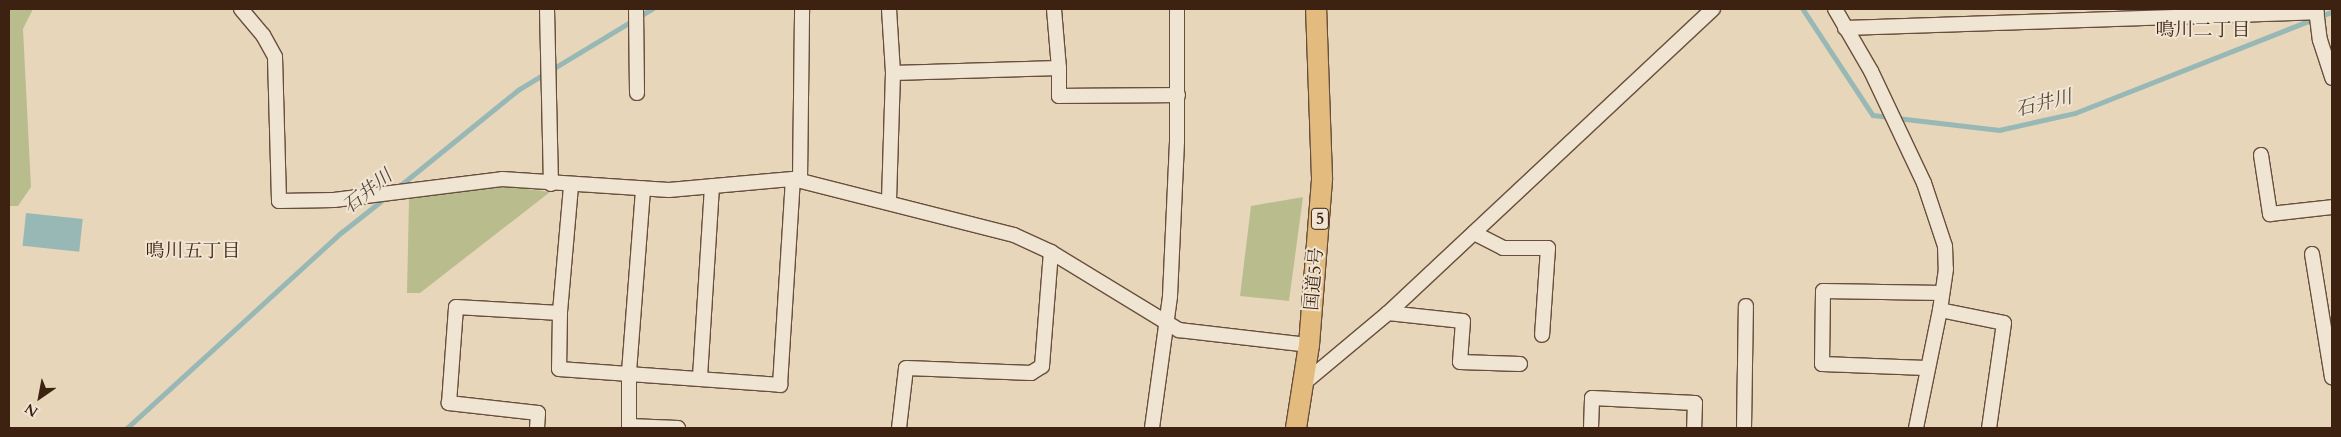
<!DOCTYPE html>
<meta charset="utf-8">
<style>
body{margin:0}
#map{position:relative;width:2341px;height:437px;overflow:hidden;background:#e8d6bb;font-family:Cardo,"Noto Serif JP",serif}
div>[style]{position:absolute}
.green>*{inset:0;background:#b9bd8e}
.water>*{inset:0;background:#98b8b6;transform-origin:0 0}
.stream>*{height:4.5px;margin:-2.25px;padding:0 2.25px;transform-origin:2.25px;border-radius:2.25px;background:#98b8b6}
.roads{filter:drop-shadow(1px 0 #684f3c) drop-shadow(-1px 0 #684f3c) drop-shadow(0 1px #684f3c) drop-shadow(0 -1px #684f3c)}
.minor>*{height:14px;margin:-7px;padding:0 7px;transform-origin:7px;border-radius:7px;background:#f0e4d3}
.highway>*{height:20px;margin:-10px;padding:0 10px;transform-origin:10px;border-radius:10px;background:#e4bb7e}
span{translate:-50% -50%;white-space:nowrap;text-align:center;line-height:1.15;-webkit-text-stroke:4px #f0e4d3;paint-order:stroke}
.shield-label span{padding:1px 4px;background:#f0e4d3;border:1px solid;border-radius:4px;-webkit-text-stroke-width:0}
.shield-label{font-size:16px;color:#3d2211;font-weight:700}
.street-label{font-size:18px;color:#3d2211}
.neighbourhood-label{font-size:19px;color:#3d2211}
.water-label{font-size:19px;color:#54483a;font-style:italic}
.frame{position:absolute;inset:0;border:10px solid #3d2211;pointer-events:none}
.north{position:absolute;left:15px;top:372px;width:50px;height:50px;-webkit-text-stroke:4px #f0e4d3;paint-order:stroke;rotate:213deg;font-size:14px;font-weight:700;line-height:20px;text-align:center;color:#3d2211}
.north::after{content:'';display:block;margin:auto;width:18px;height:22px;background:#3d2211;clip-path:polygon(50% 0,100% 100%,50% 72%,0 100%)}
</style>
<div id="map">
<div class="green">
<i style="clip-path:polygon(9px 9px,33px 9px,23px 29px,31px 187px,18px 206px,9px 206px)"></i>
<i style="clip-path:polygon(497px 185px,550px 192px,420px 293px,407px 293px,409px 199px)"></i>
<i style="clip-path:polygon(1303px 197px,1289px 301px,1240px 296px,1251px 206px)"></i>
</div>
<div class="water">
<i style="left:26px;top:213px;width:57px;height:33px;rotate:6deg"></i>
</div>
<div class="stream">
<i style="left:1803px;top:9px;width:127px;rotate:56.6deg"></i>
<i style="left:1873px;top:115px;width:16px;rotate:7deg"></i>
<i style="left:1897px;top:118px;width:103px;rotate:6.7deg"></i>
<i style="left:1999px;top:130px;width:78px;rotate:-12.6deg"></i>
<i style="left:2075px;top:113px;width:276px;rotate:-21.5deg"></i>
<i style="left:397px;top:188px;width:156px;rotate:-39deg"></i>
<i style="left:518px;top:90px;width:157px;rotate:-31.2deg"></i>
<i style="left:127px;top:428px;width:291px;rotate:-42.4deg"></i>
<i style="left:342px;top:232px;width:55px;rotate:-38.3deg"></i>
</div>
<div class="roads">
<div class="minor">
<i style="left:241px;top:9px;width:34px;rotate:50deg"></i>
<i style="left:263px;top:35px;width:25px;rotate:61deg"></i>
<i style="left:275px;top:57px;width:144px;rotate:88.4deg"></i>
<i style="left:279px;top:201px;width:55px;rotate:-1deg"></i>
<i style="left:334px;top:200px;width:169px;rotate:-7.1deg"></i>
<i style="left:502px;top:179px;width:167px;rotate:3.8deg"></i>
<i style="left:669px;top:190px;width:124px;rotate:-5.1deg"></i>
<i style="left:793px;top:179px;width:228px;rotate:14.2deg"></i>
<i style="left:1014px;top:235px;width:41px;rotate:24.7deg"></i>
<i style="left:1051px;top:252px;width:150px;rotate:31.4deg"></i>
<i style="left:1179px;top:330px;width:131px;rotate:6.6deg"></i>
<i style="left:547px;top:9px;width:175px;rotate:88.7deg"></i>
<i style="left:636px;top:9px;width:84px;rotate:89.3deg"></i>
<i style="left:889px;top:9px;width:64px;rotate:86.4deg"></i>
<i style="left:893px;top:73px;width:129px;rotate:91.8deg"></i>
<i style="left:1054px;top:9px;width:59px;rotate:85.2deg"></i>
<i style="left:1835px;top:9px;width:72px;rotate:59.9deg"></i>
<i style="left:1871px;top:71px;width:124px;rotate:64.7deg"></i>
<i style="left:1924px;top:183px;width:66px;rotate:71.6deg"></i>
<i style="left:1945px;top:246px;width:23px;rotate:88deg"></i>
<i style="left:1946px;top:269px;width:41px;rotate:98.3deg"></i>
<i style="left:1940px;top:310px;width:120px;rotate:101.5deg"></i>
<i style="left:2316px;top:9px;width:31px;rotate:83deg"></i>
<i style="left:2320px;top:40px;width:40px;rotate:72deg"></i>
<i style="left:1845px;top:28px;width:472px;rotate:-1.9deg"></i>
<i style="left:893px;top:73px;width:166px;rotate:-1.7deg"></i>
<i style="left:1059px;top:68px;width:28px;rotate:90deg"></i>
<i style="left:1059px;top:96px;width:119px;rotate:-0.5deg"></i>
<i style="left:2261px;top:155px;width:60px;rotate:81.3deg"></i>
<i style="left:2270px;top:214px;width:62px;rotate:-6.4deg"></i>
<i style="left:800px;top:180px;width:171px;rotate:-89.3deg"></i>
<i style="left:571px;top:186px;width:127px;rotate:95deg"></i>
<i style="left:560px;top:313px;width:56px;rotate:91deg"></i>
<i style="left:559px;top:369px;width:222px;rotate:4.1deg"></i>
<i style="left:780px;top:385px;width:206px;rotate:-86.4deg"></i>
<i style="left:1474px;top:233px;width:33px;rotate:27deg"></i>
<i style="left:1503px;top:248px;width:45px"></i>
<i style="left:1548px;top:248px;width:87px;rotate:93.9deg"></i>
<i style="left:2312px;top:254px;width:125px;rotate:80.8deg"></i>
<i style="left:1940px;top:310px;width:65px;rotate:11.5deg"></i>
<i style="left:2004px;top:323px;width:106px;rotate:98.1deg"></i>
<i style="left:1388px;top:313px;width:75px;rotate:6.1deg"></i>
<i style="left:1463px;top:321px;width:41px;rotate:94.2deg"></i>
<i style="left:1460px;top:362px;width:60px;rotate:1.9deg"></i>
<i style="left:1926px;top:368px;width:104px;rotate:-177.8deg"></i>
<i style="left:1822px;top:364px;width:73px;rotate:-89.2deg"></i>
<i style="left:1823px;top:291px;width:119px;rotate:1deg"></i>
<i style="left:700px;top:377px;width:191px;rotate:-86.4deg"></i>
<i style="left:1303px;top:384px;width:111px;rotate:-39.9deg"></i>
<i style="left:1388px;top:313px;width:445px;rotate:-43.1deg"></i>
<i style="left:629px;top:426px;width:49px;rotate:2.3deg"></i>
<i style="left:537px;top:428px;width:15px;rotate:-86deg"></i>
<i style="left:538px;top:413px;width:90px;rotate:-173.6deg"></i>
<i style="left:449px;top:403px;width:96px;rotate:-85.8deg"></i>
<i style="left:456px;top:307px;width:104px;rotate:3.3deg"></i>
<i style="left:629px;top:428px;width:56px;rotate:-90deg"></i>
<i style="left:629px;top:372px;width:184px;rotate:-85.6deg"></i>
<i style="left:899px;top:428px;width:60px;rotate:-83.3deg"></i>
<i style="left:906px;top:368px;width:125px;rotate:2.3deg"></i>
<i style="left:1031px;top:373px;width:13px;rotate:-32deg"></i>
<i style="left:1042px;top:366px;width:114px;rotate:-85.5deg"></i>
<i style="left:1152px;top:428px;width:133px;rotate:-82.2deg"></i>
<i style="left:1170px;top:296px;width:155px;rotate:-87.4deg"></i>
<i style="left:1177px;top:141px;width:132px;rotate:-90deg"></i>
<i style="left:1591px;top:428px;width:30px;rotate:-88deg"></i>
<i style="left:1592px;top:398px;width:103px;rotate:2.8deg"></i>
<i style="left:1695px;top:403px;width:25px;rotate:92deg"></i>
<i style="left:1744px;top:428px;width:122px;rotate:-89.1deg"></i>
</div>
<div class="highway">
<i style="left:1296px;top:428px;width:84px;rotate:-81.1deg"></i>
<i style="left:1309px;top:345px;width:168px;rotate:-85.5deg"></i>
<i style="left:1322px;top:178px;width:169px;rotate:-92deg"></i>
</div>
</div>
<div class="shield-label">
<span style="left:1320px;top:219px">5</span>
</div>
<div class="street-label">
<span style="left:1315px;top:279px;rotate:-85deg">国道5号</span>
</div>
<div class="neighbourhood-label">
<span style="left:2203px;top:31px">鳴川二丁目</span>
<span style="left:193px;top:252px">鳴川五丁目</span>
</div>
<div class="water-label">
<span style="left:2044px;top:104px;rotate:-14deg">石井川</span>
<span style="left:368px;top:192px;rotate:-39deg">石井川</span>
</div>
<div class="frame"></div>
<div class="north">N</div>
</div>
